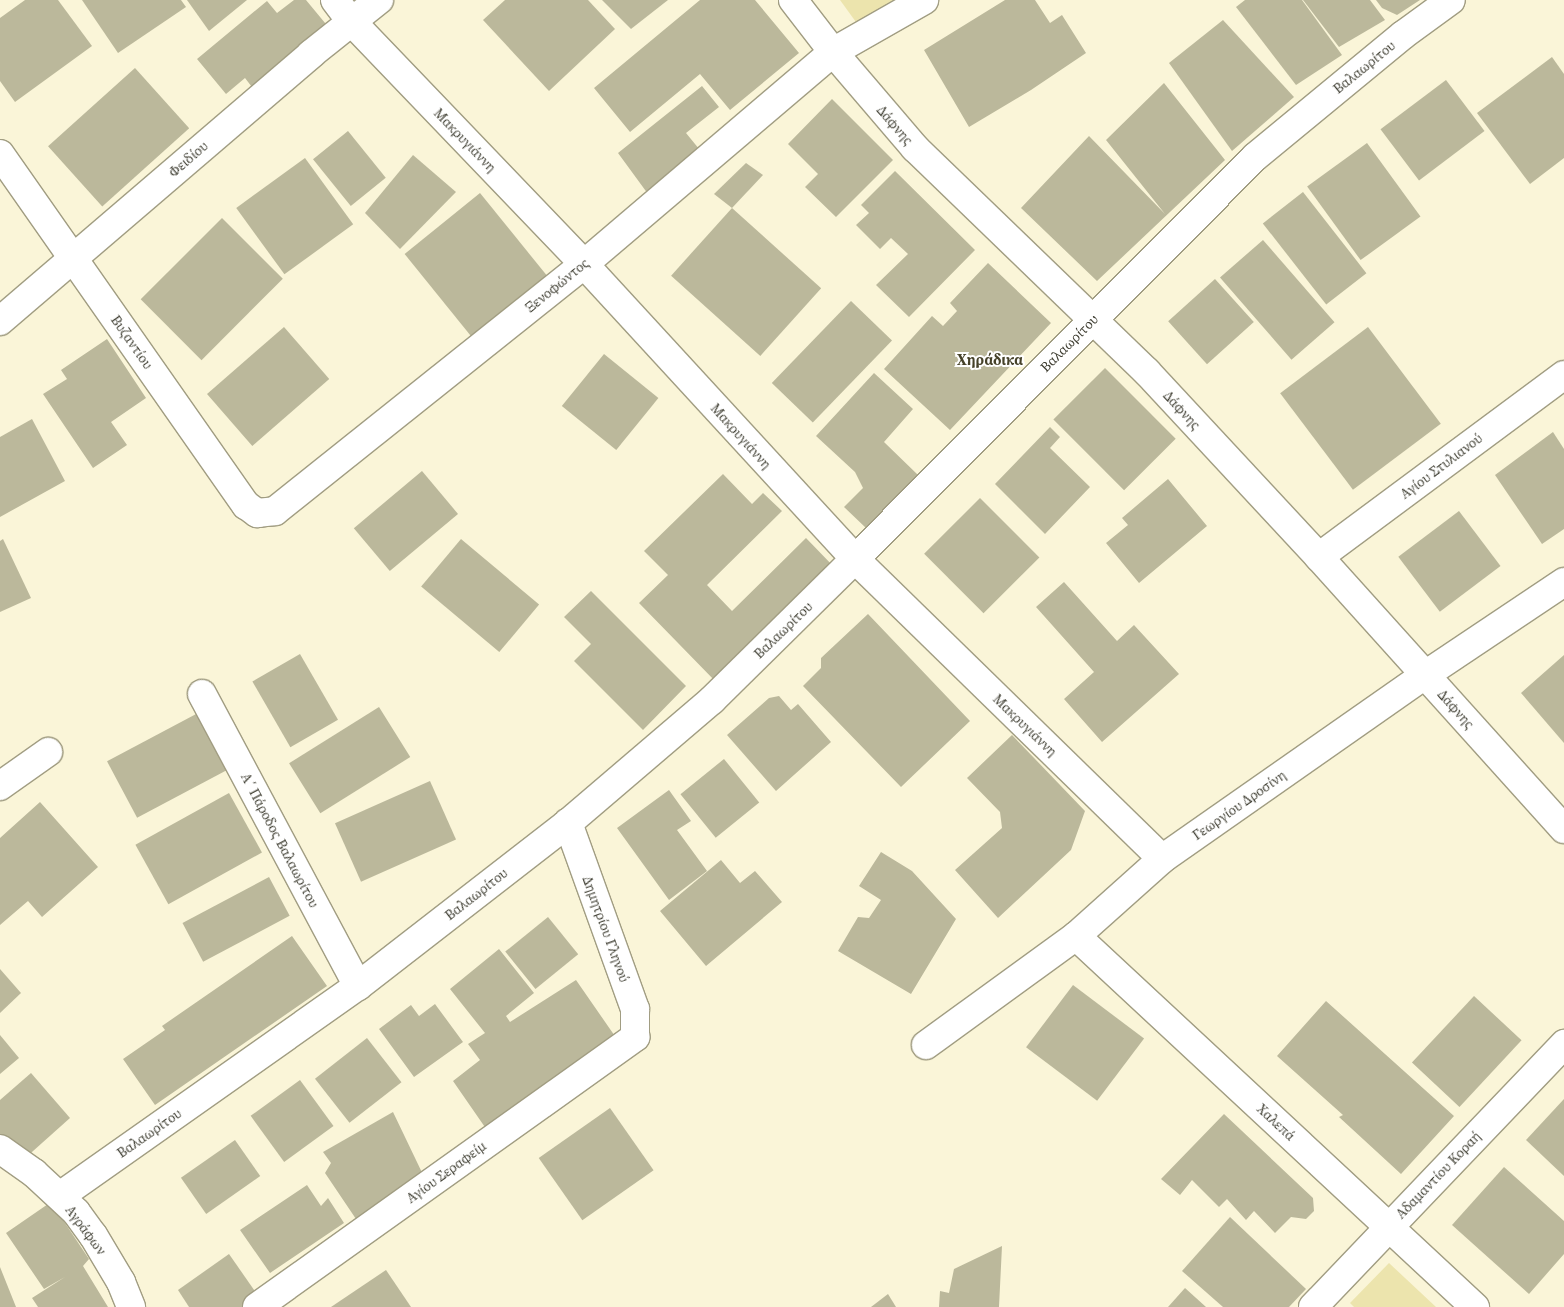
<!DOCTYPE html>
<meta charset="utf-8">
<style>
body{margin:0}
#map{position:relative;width:1564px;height:1307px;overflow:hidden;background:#faf5d8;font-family:"Source Serif 4",serif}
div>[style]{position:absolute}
.green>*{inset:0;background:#ece4ad}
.building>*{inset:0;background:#bbb89b;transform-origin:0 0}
.roads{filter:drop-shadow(1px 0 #a19d82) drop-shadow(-1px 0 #a19d82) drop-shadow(0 1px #a19d82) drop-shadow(0 -1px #a19d82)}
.street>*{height:28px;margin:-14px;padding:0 14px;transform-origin:14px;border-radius:14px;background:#fff}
.secondary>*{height:28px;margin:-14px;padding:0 14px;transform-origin:14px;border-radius:14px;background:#fff}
span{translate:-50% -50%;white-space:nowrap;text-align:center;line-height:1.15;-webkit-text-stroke:4px #fff;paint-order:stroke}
.street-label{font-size:14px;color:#3e3d31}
.neighbourhood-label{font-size:15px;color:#454129;font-weight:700}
</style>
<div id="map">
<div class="green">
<i style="clip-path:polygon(840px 0,909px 0,861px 29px)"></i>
<i style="clip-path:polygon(1389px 1263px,1436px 1307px,1354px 1307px,1350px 1303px)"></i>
</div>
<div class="building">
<i style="clip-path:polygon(25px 0,58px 0,92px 46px,15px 102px,0 81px,0 18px)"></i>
<i style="clip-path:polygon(82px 0,181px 0,186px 7px,118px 53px)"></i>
<i style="clip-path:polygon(187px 0,247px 0,209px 31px)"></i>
<i style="clip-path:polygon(294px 0,306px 0,330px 29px,255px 91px,245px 78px,226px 94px,197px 59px,267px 1px,277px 13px)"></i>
<i style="clip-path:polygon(505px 0,588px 0,615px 29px,549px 91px,483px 20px)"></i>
<i style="clip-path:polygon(602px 0,668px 0,631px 29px)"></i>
<i style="clip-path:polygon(700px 0,755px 0,799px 53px,730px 110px,700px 74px,630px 132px,594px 88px)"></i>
<i style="clip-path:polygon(1005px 0,1035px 0,1050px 23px,1062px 15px,1086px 53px,1031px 90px,969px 127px,924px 50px)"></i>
<i style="clip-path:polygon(1245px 0,1302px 0,1342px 55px,1296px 85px,1236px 7px)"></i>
<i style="clip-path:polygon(1303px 0,1370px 0,1385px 20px,1339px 47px)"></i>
<i style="clip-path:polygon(1376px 0,1420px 0,1397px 15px,1382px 8px)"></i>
<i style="clip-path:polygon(1223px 20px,1294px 97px,1232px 151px,1169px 63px)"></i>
<i style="clip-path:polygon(1552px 57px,1564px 74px,1564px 158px,1530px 184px,1477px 113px)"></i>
<i style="left:135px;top:68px;width:81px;height:117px;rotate:48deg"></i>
<i style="left:1446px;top:80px;width:64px;height:82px;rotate:53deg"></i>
<i style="clip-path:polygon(1164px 83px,1225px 160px,1097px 281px,1021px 208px,1089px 136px,1165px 214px,1106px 140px)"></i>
<i style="clip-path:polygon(702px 86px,719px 107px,686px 133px,704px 155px,648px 194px,618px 153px)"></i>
<i style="clip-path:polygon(832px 99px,893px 160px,836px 217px,805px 187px,818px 174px,788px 144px)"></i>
<i style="left:348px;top:131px;width:60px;height:45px;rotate:51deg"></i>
<i style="left:1367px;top:143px;width:91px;height:74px;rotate:54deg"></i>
<i style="clip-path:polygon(413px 155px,456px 192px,400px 249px,365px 213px)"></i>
<i style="left:305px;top:158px;width:82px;height:85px;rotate:54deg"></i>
<i style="clip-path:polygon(746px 163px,763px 175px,732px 208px,714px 194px)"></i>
<i style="clip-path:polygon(895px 171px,975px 250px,909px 317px,876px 285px,908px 254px,891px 238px,880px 249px,856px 225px,869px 213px,861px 205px)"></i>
<i style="left:1303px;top:192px;width:103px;height:51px;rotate:52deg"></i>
<i style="left:480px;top:193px;width:114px;height:97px;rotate:51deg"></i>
<i style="left:732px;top:208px;width:120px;height:91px;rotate:42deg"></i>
<i style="left:222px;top:218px;width:86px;height:115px;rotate:45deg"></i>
<i style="left:1263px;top:240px;width:109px;height:57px;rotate:49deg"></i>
<i style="clip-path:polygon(988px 263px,1051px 323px,950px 430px,884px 369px,932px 316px,943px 326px,957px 311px,950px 303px)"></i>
<i style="left:1215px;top:279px;width:58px;height:63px;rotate:48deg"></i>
<i style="left:851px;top:301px;width:57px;height:114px;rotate:44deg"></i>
<i style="left:284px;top:327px;width:69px;height:102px;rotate:49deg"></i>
<i style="left:1368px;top:327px;width:121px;height:110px;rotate:53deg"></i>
<i style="clip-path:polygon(107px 339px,146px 398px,111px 422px,127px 445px,93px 468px,43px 394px,67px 379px,61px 370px)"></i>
<i style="left:604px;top:354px;width:70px;height:67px;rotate:39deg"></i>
<i style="left:1105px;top:368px;width:100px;height:73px;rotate:45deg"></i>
<i style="clip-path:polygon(874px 373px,913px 409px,884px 442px,918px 475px,866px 528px,844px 507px,863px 488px,855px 472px,816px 436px)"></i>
<i style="clip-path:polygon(32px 419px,65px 481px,0 517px,0 437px)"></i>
<i style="clip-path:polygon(1050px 427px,1060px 437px,1050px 448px,1090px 487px,1045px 534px,995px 484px)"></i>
<i style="clip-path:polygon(1553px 432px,1564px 449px,1564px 529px,1542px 544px,1495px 475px)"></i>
<i style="left:422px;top:471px;width:56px;height:89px;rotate:50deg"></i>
<i style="clip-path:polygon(723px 474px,752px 504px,763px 493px,782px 511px,707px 585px,732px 611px,806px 538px,835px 568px,717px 683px,639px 603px,668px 575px,644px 551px)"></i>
<i style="clip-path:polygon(1168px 479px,1207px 526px,1139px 583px,1106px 543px,1128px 525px,1122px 518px)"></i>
<i style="left:980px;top:498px;width:84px;height:79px;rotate:45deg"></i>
<i style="left:1459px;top:511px;width:69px;height:76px;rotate:53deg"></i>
<i style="clip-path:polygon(3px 539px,31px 598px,0 612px,0 541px)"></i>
<i style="left:461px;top:539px;width:102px;height:62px;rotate:40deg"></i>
<i style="clip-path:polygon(1064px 582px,1117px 641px,1134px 625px,1179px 674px,1102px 742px,1064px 699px,1094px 672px,1036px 607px)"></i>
<i style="clip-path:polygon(591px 591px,686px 686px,643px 730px,574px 661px,591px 644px,564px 617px)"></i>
<i style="clip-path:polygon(868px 614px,970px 721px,901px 787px,803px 686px,821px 668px,821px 658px)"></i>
<i style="left:300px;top:654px;width:76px;height:55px;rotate:60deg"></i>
<i style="clip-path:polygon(1564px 655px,1564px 743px,1521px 693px)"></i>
<i style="clip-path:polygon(779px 696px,791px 710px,798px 704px,831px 742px,776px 791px,727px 735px,769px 698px)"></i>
<i style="left:379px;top:707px;width:59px;height:106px;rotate:58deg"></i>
<i style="left:198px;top:713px;width:64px;height:103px;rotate:62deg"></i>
<i style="clip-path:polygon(1012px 735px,1085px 811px,1071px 850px,998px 918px,955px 870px,1002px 828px,1000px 812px,967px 778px)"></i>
<i style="left:724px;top:759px;width:56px;height:56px;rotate:51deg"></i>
<i style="left:430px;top:781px;width:64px;height:104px;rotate:66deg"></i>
<i style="clip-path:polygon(669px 790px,691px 821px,677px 830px,707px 871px,669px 900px,617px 828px)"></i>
<i style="left:229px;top:793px;width:68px;height:107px;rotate:61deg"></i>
<i style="clip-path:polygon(40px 802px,98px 867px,42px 917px,28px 901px,0 925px,0 838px)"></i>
<i style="clip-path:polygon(881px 852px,912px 871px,956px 919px,911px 994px,838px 951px,858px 917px,869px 918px,881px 900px,859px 886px)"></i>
<i style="clip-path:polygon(721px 860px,740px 883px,755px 871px,782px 902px,706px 966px,660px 911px)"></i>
<i style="left:269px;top:877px;width:44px;height:98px;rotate:62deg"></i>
<i style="left:548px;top:917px;width:48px;height:55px;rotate:51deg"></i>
<i style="clip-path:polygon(292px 936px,327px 986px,155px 1105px,123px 1059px,165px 1030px,162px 1026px)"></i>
<i style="clip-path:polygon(499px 949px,534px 993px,506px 1016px,510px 1022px,576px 980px,619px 1042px,489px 1133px,453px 1081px,480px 1060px,468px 1044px,485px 1033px,450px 989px)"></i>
<i style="clip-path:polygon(0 969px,21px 993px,0 1013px)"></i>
<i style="left:1073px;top:985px;width:89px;height:78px;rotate:37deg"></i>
<i style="left:1474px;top:996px;width:65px;height:91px;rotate:43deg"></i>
<i style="clip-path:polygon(1326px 1001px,1454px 1116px,1401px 1174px,1339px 1117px,1343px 1115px,1277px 1056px)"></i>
<i style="clip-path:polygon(435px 1004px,463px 1042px,414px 1077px,379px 1029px,411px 1005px,419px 1016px)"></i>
<i style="clip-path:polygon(0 1035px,19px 1058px,0 1074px)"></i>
<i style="left:367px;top:1038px;width:56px;height:66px;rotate:52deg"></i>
<i style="clip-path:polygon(31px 1073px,70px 1118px,23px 1160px,0 1134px,0 1100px)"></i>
<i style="left:300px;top:1080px;width:57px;height:61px;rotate:54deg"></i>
<i style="clip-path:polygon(1564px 1099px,1564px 1176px,1526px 1140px)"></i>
<i style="left:610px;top:1108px;width:76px;height:87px;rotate:55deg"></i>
<i style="clip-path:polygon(393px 1112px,427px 1183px,356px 1219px,325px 1173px,331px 1163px,323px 1152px)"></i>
<i style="clip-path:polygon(1224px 1114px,1313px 1198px,1314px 1211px,1306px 1219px,1291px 1217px,1275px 1233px,1254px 1211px,1246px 1220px,1227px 1199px,1219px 1207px,1192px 1180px,1180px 1195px,1161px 1179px)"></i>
<i style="left:235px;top:1140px;width:44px;height:66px;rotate:55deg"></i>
<i style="clip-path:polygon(1504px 1167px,1564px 1221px,1564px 1254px,1529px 1294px,1452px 1225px)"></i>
<i style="clip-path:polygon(307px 1185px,321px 1206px,328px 1198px,344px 1223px,270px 1273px,240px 1230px)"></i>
<i style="clip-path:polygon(51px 1202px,89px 1259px,83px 1266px,108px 1307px,38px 1307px,32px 1298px,65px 1277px,44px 1289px,6px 1233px)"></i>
<i style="clip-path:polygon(1230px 1217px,1306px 1289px,1289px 1307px,1223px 1307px,1182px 1271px)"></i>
<i style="clip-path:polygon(1002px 1246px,999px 1307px,939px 1307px,940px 1291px,949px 1293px,954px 1269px)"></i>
<i style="clip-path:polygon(229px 1254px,259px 1297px,244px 1307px,189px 1307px,178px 1290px)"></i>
<i style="clip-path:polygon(0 1267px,16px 1307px,0 1307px)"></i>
<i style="clip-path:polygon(386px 1270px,411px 1307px,331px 1307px)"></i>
<i style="clip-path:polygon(1185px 1288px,1206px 1307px,1168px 1307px)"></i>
<i style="clip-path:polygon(888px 1294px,896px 1307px,871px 1307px)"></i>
</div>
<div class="roads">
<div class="street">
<i style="left:335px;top:0;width:26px;rotate:53deg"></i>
<i style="left:351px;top:21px;width:337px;rotate:46.2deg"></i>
<i style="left:584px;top:264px;width:401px;rotate:47.4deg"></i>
<i style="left:855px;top:559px;width:429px;rotate:44.3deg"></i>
<i style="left:0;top:154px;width:429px;rotate:55deg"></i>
<i style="left:246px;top:505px;width:14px;rotate:36deg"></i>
<i style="left:257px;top:513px;width:18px;rotate:-6deg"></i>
<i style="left:275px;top:511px;width:396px;rotate:-38.6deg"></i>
<i style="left:584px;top:264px;width:327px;rotate:-40.4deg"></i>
<i style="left:833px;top:52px;width:105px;rotate:-29.7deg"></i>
<i style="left:0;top:321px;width:410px;rotate:-40.6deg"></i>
<i style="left:311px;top:54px;width:87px;rotate:-38.5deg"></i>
<i style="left:1319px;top:557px;width:305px;rotate:-36.6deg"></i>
<i style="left:202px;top:694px;width:331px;rotate:61.9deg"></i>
<i style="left:0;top:786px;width:59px;rotate:-35.3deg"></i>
<i style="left:1076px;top:936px;width:545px;rotate:42.92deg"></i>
<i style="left:926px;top:1045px;width:185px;rotate:-36deg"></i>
<i style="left:1076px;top:936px;width:115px;rotate:-41.8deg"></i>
<i style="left:1162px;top:859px;width:321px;rotate:-35deg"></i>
<i style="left:1425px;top:675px;width:167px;rotate:-33.8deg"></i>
<i style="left:60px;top:1196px;width:365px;rotate:-35.2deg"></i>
<i style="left:358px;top:986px;width:266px;rotate:-37.8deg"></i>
<i style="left:568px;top:823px;width:189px;rotate:-40.5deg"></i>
<i style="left:712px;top:700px;width:201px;rotate:-44.6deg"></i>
<i style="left:855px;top:559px;width:567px;rotate:-45.14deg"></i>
<i style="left:1255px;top:157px;width:192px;rotate:-39.5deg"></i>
<i style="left:1403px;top:35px;width:59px;rotate:-36.1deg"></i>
<i style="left:257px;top:1307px;width:465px;rotate:-35.5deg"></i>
<i style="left:635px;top:1037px;width:28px;rotate:-90deg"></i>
<i style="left:635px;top:1009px;width:198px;rotate:-109.8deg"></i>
<i style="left:1313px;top:1307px;width:364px;rotate:-46.3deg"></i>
</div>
<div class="secondary">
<i style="left:793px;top:0;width:66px;rotate:52.4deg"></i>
<i style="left:833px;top:52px;width:126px;rotate:49.5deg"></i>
<i style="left:915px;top:148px;width:322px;rotate:44deg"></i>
<i style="left:1147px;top:372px;width:253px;rotate:47.1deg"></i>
<i style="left:1319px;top:557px;width:366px;rotate:48deg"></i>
<i style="left:0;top:1149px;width:42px;rotate:35.2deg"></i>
<i style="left:34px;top:1173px;width:57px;rotate:42.9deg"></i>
<i style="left:76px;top:1212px;width:29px;rotate:54deg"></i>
<i style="left:93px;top:1235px;width:55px;rotate:59.2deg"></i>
<i style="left:121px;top:1282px;width:27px;rotate:68deg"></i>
</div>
</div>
<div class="street-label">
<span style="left:1364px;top:67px;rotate:-39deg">Βαλαωρίτου</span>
<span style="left:895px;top:125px;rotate:49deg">Δάφνης</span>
<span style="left:465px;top:140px;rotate:46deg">Μακρυγιάννη</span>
<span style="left:188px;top:159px;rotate:-41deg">Φειδίου</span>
<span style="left:557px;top:285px;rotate:-39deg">Ξενοφώντος</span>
<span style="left:132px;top:342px;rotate:55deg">Βυζαντίου</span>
<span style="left:1069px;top:343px;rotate:-45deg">Βαλαωρίτου</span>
<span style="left:1182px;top:410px;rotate:47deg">Δάφνης</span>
<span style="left:741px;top:436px;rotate:48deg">Μακρυγιάννη</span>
<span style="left:1441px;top:466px;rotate:-37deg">Αγίου Στυλιανού</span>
<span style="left:783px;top:630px;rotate:-44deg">Βαλαωρίτου</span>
<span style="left:1456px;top:709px;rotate:48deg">Δάφνης</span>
<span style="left:1025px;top:725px;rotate:44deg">Μακρυγιάννη</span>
<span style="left:1239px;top:805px;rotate:-35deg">Γεωργίου Δροσίνη</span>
<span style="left:280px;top:840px;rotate:62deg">Α΄ Πάροδος Βαλαωρίτου</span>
<span style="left:476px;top:894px;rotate:-38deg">Βαλαωρίτου</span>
<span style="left:606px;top:929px;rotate:70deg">Δημητρίου Γληνού</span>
<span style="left:1276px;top:1122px;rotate:43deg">Χαλεπά</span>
<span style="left:149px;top:1133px;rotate:-35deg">Βαλαωρίτου</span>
<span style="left:446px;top:1172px;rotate:-36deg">Αγίου Σεραφείμ</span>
<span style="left:1438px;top:1175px;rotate:-46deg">Αδαμαντίου Κοραή</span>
<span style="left:86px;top:1230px;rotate:53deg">Αγράφων</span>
</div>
<div class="neighbourhood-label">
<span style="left:990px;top:360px">Χηράδικα</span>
</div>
</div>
